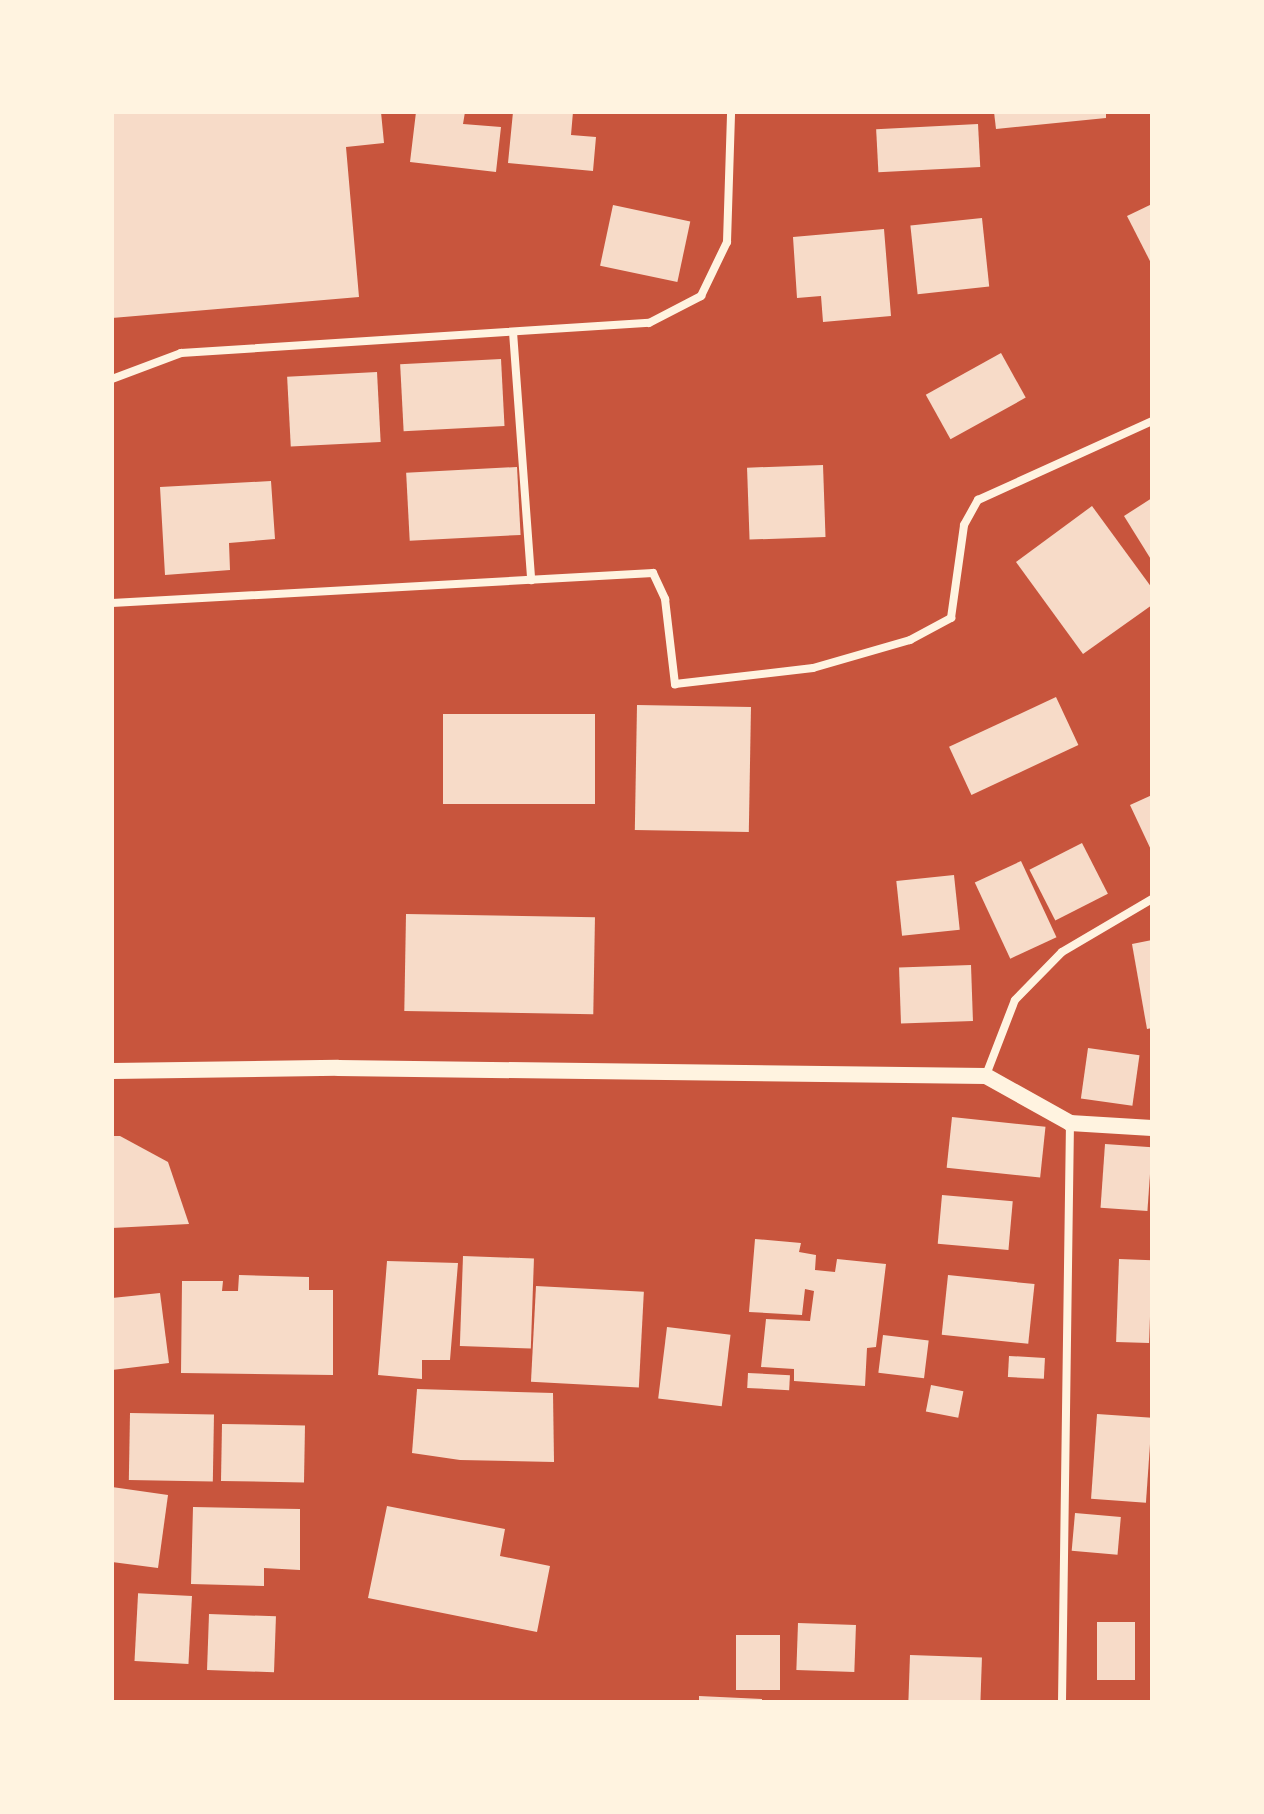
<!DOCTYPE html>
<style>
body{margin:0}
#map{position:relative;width:1264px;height:1814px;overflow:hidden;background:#c8553d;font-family:Poppins,sans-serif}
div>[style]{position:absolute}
.building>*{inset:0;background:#f7dbc8;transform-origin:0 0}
.minor>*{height:8px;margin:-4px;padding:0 4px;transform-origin:4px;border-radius:4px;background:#fff3e0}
.secondary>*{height:16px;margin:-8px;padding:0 8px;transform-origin:8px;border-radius:8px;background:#fff3e0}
span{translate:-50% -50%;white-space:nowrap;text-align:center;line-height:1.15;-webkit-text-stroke:7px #fff3e0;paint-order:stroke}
.frame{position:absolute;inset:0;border:114px solid #fff3e0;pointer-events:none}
</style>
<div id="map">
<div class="building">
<i style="clip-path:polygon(112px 112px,381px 112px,384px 143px,346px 147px,359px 297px,112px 318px)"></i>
<i style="clip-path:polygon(416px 112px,465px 112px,463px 124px,501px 127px,496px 172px,410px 162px)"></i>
<i style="clip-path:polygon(513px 112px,573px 112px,571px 135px,596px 137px,593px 171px,508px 163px)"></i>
<i style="clip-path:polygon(994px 112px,1106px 112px,1106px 118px,996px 129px)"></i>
<i style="left:978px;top:124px;width:43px;height:102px;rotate:87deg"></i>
<i style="clip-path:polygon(1152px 204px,1152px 265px,1127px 216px)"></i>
<i style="left:613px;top:205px;width:79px;height:62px;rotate:12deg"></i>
<i style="left:982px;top:218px;width:69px;height:72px;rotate:84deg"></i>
<i style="clip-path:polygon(884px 229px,891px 316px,823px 322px,821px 296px,797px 298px,793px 237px)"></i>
<i style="left:1001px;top:353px;width:51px;height:86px;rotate:61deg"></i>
<i style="left:501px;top:359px;width:67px;height:101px;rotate:87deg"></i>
<i style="left:377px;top:372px;width:70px;height:90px;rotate:87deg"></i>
<i style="left:823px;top:465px;width:72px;height:76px;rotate:88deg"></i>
<i style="left:517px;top:467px;width:68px;height:111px;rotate:87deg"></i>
<i style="clip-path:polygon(271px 481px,275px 539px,229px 543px,230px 570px,165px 575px,160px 487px)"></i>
<i style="clip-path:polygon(1152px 498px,1152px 561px,1124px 516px)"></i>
<i style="clip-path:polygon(1092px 506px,1152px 588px,1152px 605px,1083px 654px,1016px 562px)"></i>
<i style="left:1056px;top:697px;width:53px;height:118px;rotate:65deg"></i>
<i style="left:637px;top:705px;width:114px;height:125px;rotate:1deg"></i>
<i style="left:443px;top:714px;width:152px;height:90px"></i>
<i style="clip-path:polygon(1152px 795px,1152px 852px,1130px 805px)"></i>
<i style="left:1082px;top:843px;width:57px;height:59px;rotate:63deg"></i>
<i style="left:1021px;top:861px;width:84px;height:51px;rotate:65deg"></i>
<i style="left:954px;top:875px;width:55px;height:58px;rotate:84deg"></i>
<i style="left:406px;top:914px;width:189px;height:97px;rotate:1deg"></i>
<i style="clip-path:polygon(1152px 940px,1152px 1028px,1147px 1029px,1132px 944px)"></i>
<i style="left:971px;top:965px;width:56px;height:72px;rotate:88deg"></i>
<i style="left:1088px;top:1048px;width:52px;height:51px;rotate:8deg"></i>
<i style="left:952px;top:1117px;width:94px;height:51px;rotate:6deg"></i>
<i style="clip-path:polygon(112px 1136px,120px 1136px,168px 1162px,189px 1224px,112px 1228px)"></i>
<i style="left:1105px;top:1144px;width:47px;height:64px;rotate:4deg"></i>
<i style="left:942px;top:1195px;width:71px;height:49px;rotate:5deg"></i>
<i style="clip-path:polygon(755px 1239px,801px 1243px,799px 1252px,816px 1255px,815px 1270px,835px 1272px,837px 1259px,886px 1264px,876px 1347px,867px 1348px,865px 1386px,794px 1381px,794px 1369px,761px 1367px,766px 1319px,810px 1321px,814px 1291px,805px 1289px,802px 1315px,749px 1312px)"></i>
<i style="left:463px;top:1256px;width:71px;height:90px;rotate:2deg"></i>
<i style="left:1119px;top:1259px;width:33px;height:83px;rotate:2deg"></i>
<i style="clip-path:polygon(387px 1261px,458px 1263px,450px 1360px,422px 1360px,422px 1379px,378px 1375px)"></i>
<i style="clip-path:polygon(239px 1275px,309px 1277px,309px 1290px,333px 1290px,333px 1375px,181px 1373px,182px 1281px,223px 1281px,222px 1291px,238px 1291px)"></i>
<i style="left:948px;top:1275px;width:87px;height:60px;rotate:6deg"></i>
<i style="left:536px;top:1286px;width:108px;height:96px;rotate:3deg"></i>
<i style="clip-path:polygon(160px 1293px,169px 1363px,112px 1370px,112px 1298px)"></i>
<i style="left:667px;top:1327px;width:64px;height:72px;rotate:7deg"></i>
<i style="left:883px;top:1335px;width:46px;height:38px;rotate:7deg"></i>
<i style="left:1009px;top:1356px;width:36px;height:21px;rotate:3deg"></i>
<i style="left:748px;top:1373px;width:42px;height:15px;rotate:3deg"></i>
<i style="left:931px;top:1385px;width:33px;height:27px;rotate:11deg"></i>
<i style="clip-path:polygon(417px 1389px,553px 1393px,554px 1462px,460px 1460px,412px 1453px)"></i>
<i style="left:130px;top:1413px;width:84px;height:67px;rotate:1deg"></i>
<i style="left:1097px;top:1414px;width:55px;height:85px;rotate:4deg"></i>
<i style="left:222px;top:1424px;width:83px;height:57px;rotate:1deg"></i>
<i style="clip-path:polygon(112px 1487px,168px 1495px,158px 1568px,112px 1562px)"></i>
<i style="clip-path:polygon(387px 1506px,505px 1529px,500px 1556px,550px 1566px,537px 1632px,368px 1598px)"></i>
<i style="clip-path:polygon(193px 1507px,300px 1509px,300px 1570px,264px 1568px,264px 1586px,191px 1584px)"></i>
<i style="left:1075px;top:1513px;width:46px;height:38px;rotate:5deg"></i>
<i style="left:192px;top:1596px;width:68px;height:54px;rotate:93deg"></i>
<i style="left:209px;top:1614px;width:67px;height:56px;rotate:2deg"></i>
<i style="left:1135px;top:1622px;width:58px;height:38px;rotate:90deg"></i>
<i style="left:798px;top:1623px;width:58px;height:47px;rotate:2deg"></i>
<i style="left:736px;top:1635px;width:44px;height:55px"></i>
<i style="left:910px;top:1655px;width:72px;height:47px;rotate:2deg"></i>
<i style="clip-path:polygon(699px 1696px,762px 1699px,762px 1702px,699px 1702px)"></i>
</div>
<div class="minor">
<i style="left:513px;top:332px;width:249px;rotate:85.8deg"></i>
<i style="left:112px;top:379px;width:74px;rotate:-20.6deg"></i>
<i style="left:181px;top:353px;width:469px;rotate:-3.7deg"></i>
<i style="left:649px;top:323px;width:59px;rotate:-27.4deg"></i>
<i style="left:701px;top:296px;width:60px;rotate:-64.3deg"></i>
<i style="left:727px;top:242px;width:130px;rotate:-88.2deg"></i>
<i style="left:112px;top:603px;width:542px;rotate:-3.17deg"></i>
<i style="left:653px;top:573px;width:29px;rotate:65deg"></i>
<i style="left:665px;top:599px;width:86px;rotate:83.3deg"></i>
<i style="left:675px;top:684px;width:139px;rotate:-6.6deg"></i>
<i style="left:813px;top:668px;width:101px;rotate:-16.1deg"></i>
<i style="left:910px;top:640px;width:47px;rotate:-28.2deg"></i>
<i style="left:951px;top:618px;width:94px;rotate:-82deg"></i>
<i style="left:964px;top:525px;width:29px;rotate:-61deg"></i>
<i style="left:978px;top:500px;width:191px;rotate:-24.4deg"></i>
<i style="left:986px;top:1075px;width:80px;rotate:-68.9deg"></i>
<i style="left:1015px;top:1000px;width:67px;rotate:-45.6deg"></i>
<i style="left:1062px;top:952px;width:104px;rotate:-30.5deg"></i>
<i style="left:1062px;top:1702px;width:578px;rotate:-89.21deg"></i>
</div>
<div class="secondary">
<i style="left:112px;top:1071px;width:226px;rotate:-0.8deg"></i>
<i style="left:338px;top:1068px;width:648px;rotate:0.71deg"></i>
<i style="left:986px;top:1076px;width:96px;rotate:29.2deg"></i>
<i style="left:1070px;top:1123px;width:82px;rotate:3.5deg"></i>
</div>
<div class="frame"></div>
</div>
